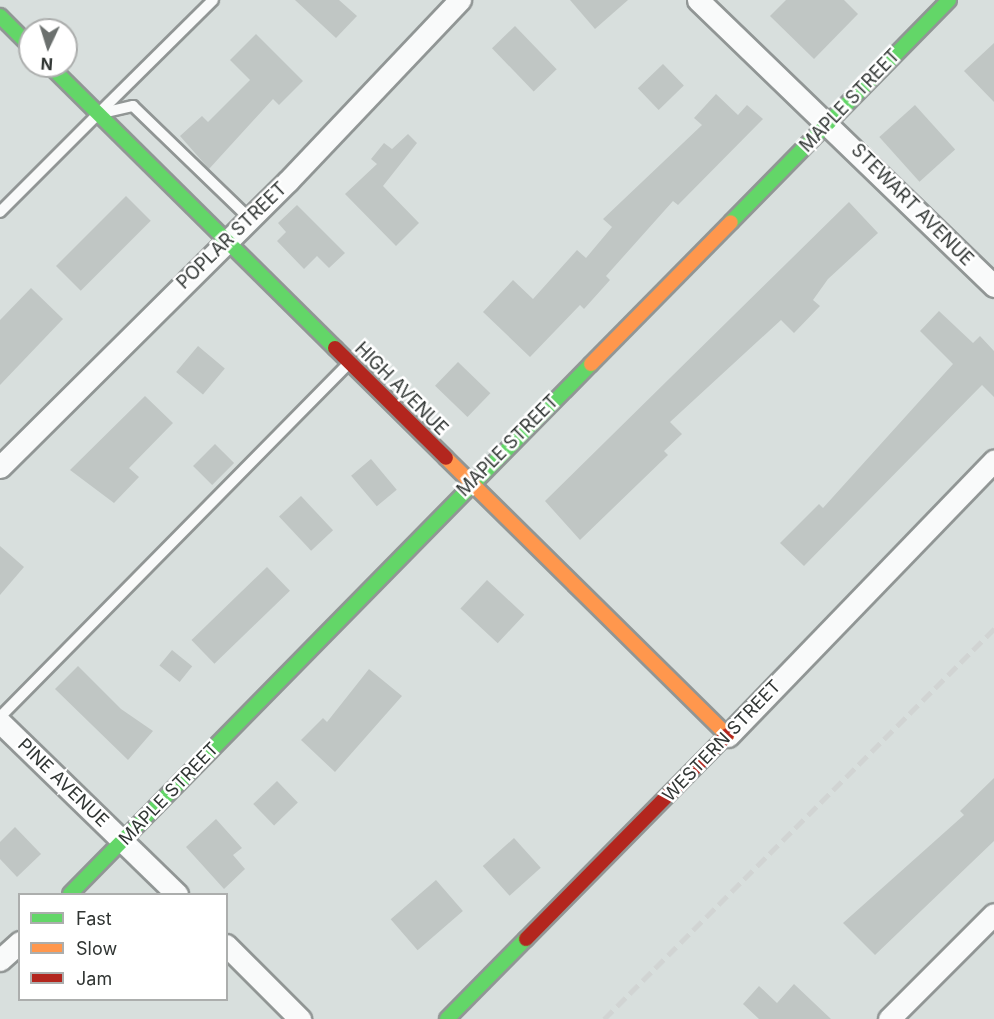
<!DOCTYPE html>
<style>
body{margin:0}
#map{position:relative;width:994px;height:1019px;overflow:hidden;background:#d8dfdd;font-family:Inter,sans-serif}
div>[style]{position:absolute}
.building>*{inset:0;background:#c0c6c4;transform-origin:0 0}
.roads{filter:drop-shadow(2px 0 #919695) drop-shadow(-2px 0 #919695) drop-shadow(0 2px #919695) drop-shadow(0 -2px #919695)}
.lane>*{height:10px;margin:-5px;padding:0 5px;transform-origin:5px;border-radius:5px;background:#f9fafa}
.street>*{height:21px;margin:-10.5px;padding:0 10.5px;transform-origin:10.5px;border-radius:10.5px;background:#f9fafa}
.fast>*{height:14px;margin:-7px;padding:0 7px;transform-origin:7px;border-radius:7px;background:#63d668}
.slow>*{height:14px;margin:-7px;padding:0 7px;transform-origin:7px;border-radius:7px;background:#ff974d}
.jam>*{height:14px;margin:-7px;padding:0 7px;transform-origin:7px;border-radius:7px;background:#b3261e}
.rail>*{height:4.5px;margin-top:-2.25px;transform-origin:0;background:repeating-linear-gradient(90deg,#d1d4d3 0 12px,transparent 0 18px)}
span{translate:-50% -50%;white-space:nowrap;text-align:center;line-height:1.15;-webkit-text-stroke:5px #fff;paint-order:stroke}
.street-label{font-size:18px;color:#303533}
.legend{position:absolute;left:18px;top:893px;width:210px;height:108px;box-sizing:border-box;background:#fff;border:2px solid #acaead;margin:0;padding:8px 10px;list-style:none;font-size:18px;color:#303533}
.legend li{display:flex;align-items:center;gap:12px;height:30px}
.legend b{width:30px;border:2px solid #acaead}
.north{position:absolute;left:18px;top:18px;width:60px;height:60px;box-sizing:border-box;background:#fff;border:2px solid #acaead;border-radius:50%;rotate:184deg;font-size:16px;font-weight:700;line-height:24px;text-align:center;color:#303533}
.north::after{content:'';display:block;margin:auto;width:21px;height:27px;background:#6b706e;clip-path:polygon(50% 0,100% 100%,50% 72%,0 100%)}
</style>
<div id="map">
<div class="building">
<i style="clip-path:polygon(295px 0,339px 0,357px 16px,336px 38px)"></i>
<i style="clip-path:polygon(570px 0,628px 0,595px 29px)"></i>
<i style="clip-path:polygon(786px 0,844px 0,858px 14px,814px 59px,770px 16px)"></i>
<i style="left:515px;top:26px;width:60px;height:32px;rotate:46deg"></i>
<i style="clip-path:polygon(256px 34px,303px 81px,279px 105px,273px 99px,209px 169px,180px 136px,202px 116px,208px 122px,250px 80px,230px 60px)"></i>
<i style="clip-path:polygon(994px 43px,994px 102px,964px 71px)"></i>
<i style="left:663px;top:64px;width:30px;height:35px;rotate:46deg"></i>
<i style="clip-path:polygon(716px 94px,738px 115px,747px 105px,763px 119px,678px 205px,673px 201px,606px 276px,610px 280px,584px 309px,580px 305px,530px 357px,483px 312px,513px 280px,533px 299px,577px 250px,586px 258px,612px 227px,603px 219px,702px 125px,694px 118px)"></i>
<i style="left:915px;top:105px;width:60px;height:48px;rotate:48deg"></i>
<i style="clip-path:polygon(408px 134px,417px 143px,383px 186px,419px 223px,396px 246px,345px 194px,377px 164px,371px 159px,384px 143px,392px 149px)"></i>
<i style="left:126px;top:196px;width:35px;height:99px;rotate:45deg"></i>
<i style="clip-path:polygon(849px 202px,878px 233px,828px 279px,813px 300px,820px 306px,794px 333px,781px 320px,670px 422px,682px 434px,664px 451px,668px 455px,580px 540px,545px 501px)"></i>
<i style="clip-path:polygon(297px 205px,345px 253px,329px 268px,317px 256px,304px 269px,277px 241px,286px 232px,278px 223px)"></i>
<i style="clip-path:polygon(31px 288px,63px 319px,0 385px,0 320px)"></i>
<i style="clip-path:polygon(939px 311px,973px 343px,980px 336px,994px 351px,994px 397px,982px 385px,804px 566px,780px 543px,819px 504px,823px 508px,953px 364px,920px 331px)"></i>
<i style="left:198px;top:346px;width:35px;height:34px;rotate:40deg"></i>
<i style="left:458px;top:362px;width:45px;height:33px;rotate:44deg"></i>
<i style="clip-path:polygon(145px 396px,173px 423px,129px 468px,139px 477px,114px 503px,70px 470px)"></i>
<i style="left:215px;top:444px;width:27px;height:31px;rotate:45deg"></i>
<i style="left:371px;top:459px;width:40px;height:26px;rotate:50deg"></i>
<i style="left:301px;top:496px;width:47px;height:30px;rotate:47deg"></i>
<i style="clip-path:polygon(0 546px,24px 567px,0 595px)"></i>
<i style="left:267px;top:567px;width:33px;height:105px;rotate:46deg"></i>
<i style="left:487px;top:580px;width:51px;height:39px;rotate:43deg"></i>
<i style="left:172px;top:650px;width:26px;height:20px;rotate:39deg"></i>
<i style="clip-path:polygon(78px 666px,121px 709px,153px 731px,128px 760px,55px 689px)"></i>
<i style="clip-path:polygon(369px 669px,402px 696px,335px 772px,301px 740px,323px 718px,327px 722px)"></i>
<i style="clip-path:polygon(994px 778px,994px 841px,875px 955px,843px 923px,964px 815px,960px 811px)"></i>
<i style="left:277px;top:781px;width:30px;height:33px;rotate:46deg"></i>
<i style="clip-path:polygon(216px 819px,242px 848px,233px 855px,245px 869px,224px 889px,186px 847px)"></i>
<i style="clip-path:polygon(15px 827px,41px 854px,17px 877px,0 859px,0 842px)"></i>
<i style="left:514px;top:838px;width:40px;height:42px;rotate:48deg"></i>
<i style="left:436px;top:880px;width:41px;height:60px;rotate:49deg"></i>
<i style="clip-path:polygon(794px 984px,831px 1019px,759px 1019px,743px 1004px,759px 986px,777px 1003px)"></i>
</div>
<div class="roads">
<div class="lane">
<i style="left:102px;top:110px;width:156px;rotate:-44.7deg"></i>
<i style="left:0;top:212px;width:139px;rotate:-45deg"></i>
<i style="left:98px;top:114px;width:36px;rotate:-13deg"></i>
<i style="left:133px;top:106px;width:163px;rotate:44deg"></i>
<i style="left:0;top:717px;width:497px;rotate:-45.4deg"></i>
</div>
<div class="street">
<i style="left:698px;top:0;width:412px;rotate:44deg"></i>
<i style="left:0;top:467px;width:406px;rotate:-44.8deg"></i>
<i style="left:288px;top:181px;width:250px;rotate:-46.5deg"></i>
<i style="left:0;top:722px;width:247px;rotate:44.2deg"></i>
<i style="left:728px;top:736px;width:383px;rotate:-46deg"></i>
<i style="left:226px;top:945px;width:105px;rotate:45deg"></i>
<i style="left:0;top:960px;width:27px;rotate:-42deg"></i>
<i style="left:889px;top:1019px;width:148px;rotate:-45deg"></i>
</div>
<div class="fast">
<i style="left:0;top:16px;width:42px;rotate:45deg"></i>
<i style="left:50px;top:66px;width:401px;rotate:44.7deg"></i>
<i style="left:731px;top:222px;width:311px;rotate:-45.5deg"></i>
<i style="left:70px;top:894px;width:743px;rotate:-45.49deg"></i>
<i style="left:447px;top:1019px;width:112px;rotate:-45.4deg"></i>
</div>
<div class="slow">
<i style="left:591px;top:364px;width:199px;rotate:-45.4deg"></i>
<i style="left:446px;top:458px;width:395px;rotate:44.6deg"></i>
</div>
<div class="jam">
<i style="left:335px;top:348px;width:156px;rotate:44.7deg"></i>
<i style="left:526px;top:939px;width:286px;rotate:-45.4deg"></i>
</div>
</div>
<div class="rail">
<i style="left:604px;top:1019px;width:552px;rotate:-45deg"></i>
</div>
<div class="street-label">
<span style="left:850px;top:101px;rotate:-46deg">MAPLE STREET</span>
<span style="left:912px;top:205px;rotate:45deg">STEWART AVENUE</span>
<span style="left:232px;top:236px;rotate:-44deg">POPLAR STREET</span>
<span style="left:401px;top:389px;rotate:45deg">HIGH AVENUE</span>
<span style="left:508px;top:446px;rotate:-45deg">MAPLE STREET</span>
<span style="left:722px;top:741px;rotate:-46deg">WESTERN STREET</span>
<span style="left:63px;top:783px;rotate:44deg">PINE AVENUE</span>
<span style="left:169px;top:794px;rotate:-46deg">MAPLE STREET</span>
</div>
<ul class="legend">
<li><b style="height:8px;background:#63d668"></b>Fast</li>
<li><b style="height:8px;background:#ff974d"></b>Slow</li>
<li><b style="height:8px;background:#b3261e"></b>Jam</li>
</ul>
<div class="north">N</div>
</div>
